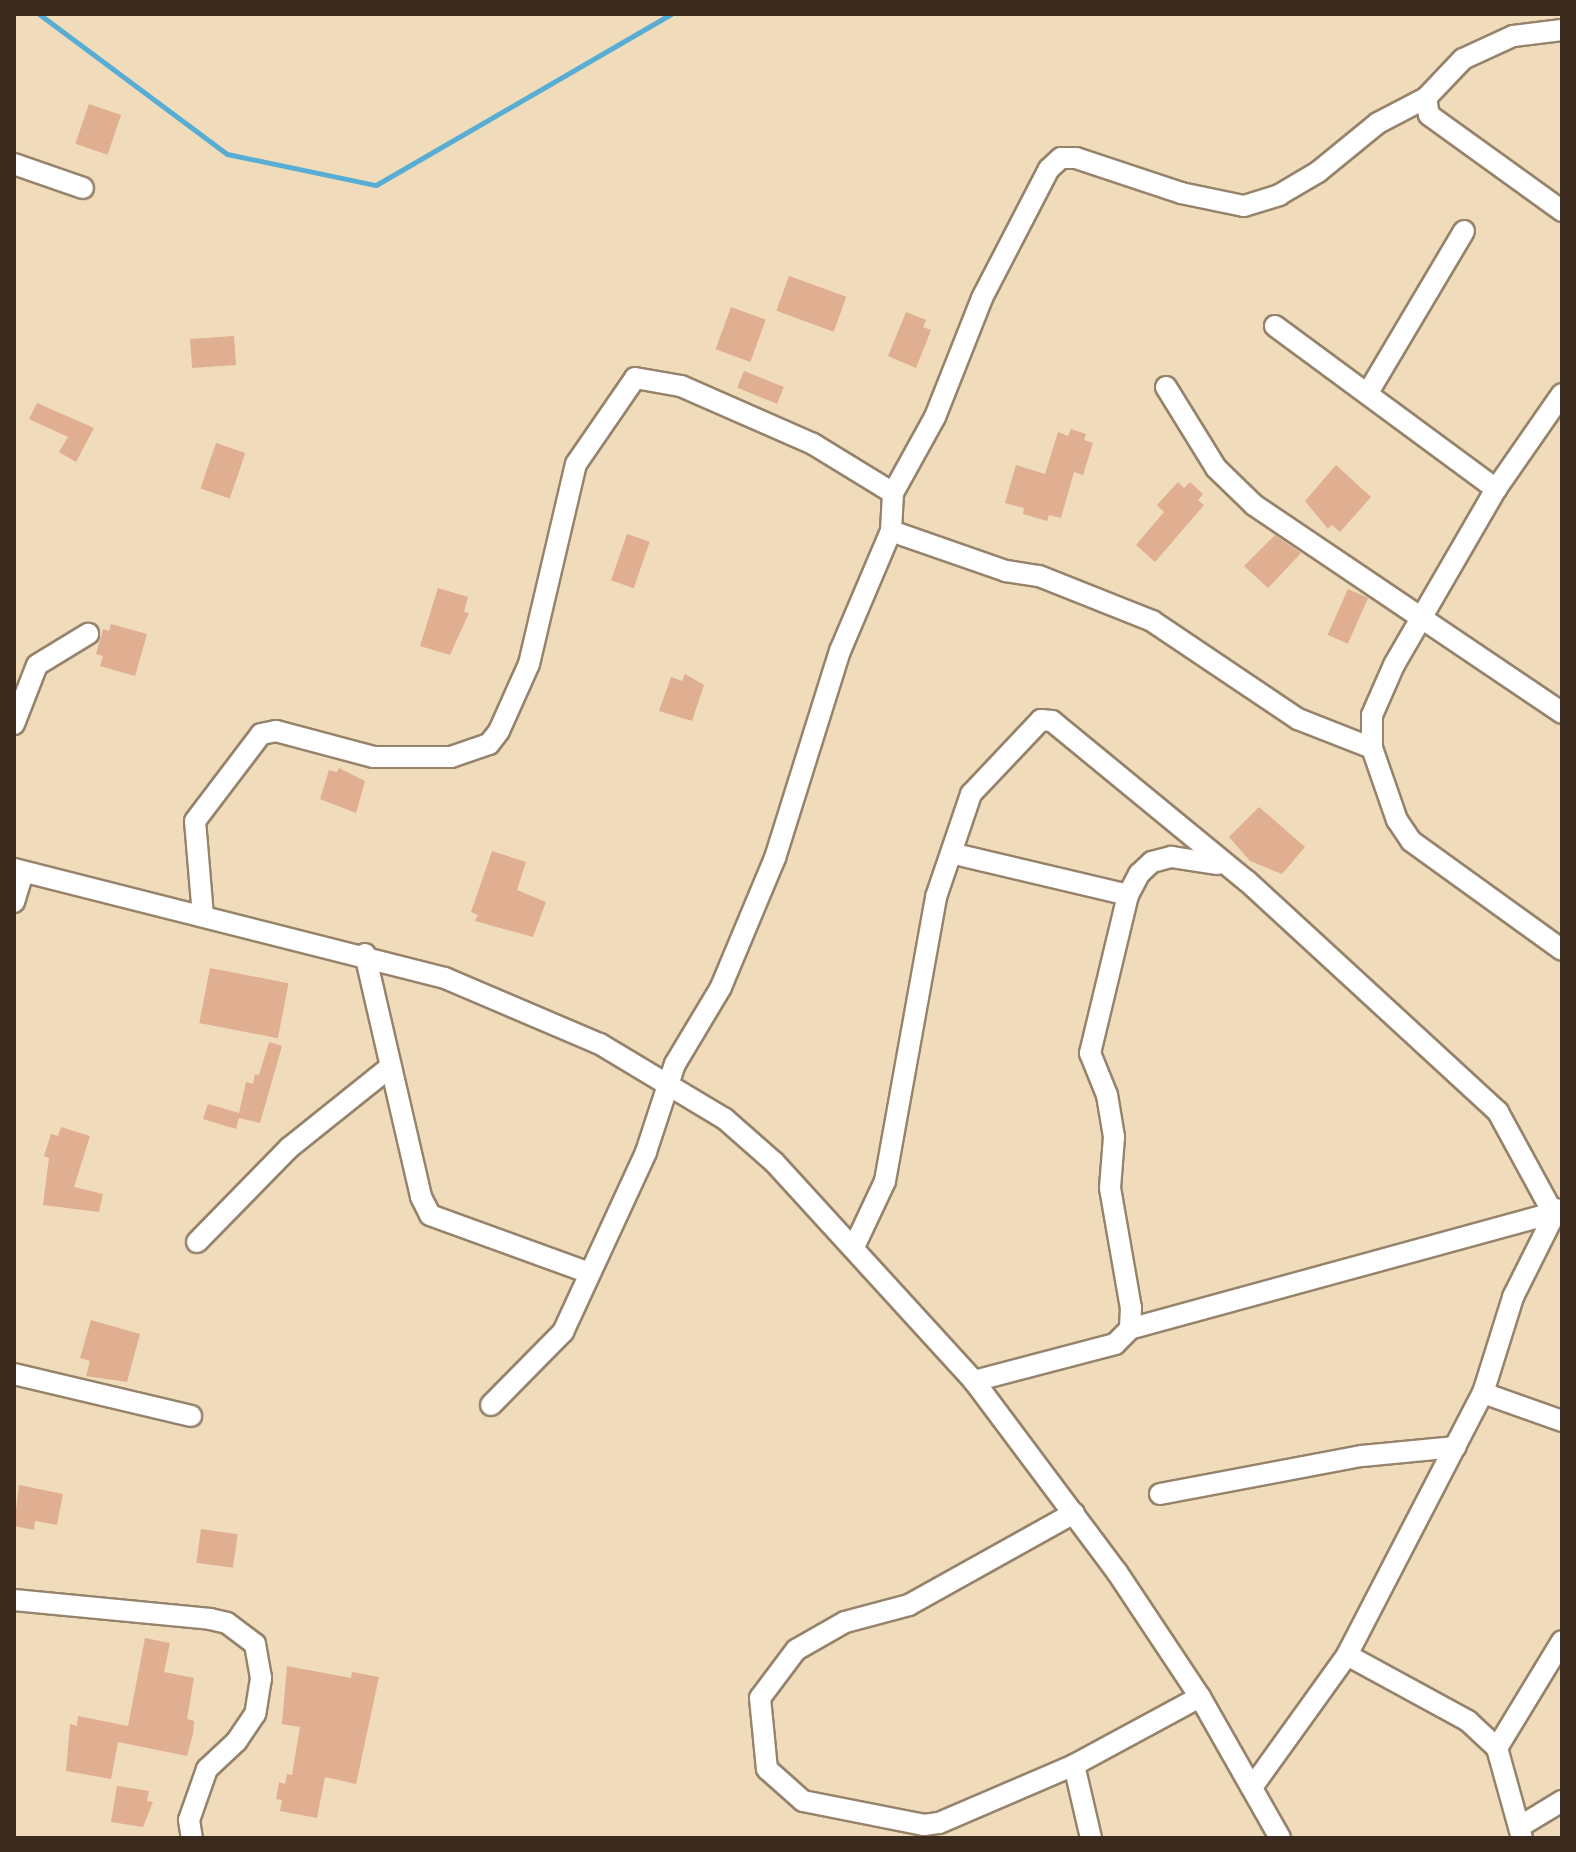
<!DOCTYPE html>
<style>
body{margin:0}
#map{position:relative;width:1576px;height:1852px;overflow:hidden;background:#f0dcba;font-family:"Shantell Sans",sans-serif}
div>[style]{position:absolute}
.stream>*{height:5px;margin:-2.5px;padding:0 2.5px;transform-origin:2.5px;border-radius:2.5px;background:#57add4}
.building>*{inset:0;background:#e0ae91;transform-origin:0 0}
.roads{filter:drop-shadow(2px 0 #96836c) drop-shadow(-2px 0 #96836c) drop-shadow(0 2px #96836c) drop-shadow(0 -2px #96836c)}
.minor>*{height:20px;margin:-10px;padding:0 10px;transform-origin:10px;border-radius:10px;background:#fff}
span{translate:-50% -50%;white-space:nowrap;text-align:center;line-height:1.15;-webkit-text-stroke:6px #fdfcf7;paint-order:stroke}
.frame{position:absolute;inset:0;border:16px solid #3b2a1e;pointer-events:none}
</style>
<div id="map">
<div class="stream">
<i style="left:39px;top:14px;width:234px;rotate:36.7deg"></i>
<i style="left:227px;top:154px;width:152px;rotate:11.8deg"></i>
<i style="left:376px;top:185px;width:341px;rotate:-30.1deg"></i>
</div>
<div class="building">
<i style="left:89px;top:104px;width:34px;height:42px;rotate:19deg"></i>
<i style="left:789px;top:276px;width:61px;height:37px;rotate:20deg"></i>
<i style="left:731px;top:307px;width:37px;height:45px;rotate:20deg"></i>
<i style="clip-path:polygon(906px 312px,926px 320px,923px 327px,931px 330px,916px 368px,888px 356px)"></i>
<i style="left:234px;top:336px;width:29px;height:44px;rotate:86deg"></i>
<i style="left:744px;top:371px;width:43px;height:18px;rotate:22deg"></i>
<i style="clip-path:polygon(37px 403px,94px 428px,76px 462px,59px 452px,68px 437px,29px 419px)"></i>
<i style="clip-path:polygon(1071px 429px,1086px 434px,1084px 440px,1093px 443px,1083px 475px,1074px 472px,1061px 518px,1049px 515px,1047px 521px,1023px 514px,1024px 508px,1005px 503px,1016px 465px,1045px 474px,1058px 432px,1068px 436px)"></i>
<i style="left:216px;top:443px;width:31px;height:48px;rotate:19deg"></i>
<i style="clip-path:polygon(1336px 465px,1371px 497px,1340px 532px,1332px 525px,1328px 529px,1305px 501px)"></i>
<i style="clip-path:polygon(1178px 482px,1184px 488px,1190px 482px,1203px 494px,1198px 500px,1204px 505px,1155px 562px,1136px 545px,1164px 512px,1157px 505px)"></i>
<i style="left:627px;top:534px;width:24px;height:49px;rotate:19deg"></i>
<i style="clip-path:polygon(1275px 535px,1301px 553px,1268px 588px,1244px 566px)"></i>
<i style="clip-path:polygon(438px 588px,468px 597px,464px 612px,469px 613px,450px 655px,420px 646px)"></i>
<i style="left:1348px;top:589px;width:22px;height:50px;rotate:24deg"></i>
<i style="clip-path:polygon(111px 624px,147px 634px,135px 676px,100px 666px,103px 656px,96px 654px,103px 629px,109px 631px)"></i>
<i style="clip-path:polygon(685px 674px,704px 685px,692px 721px,659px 711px,671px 677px,682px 681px)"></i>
<i style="clip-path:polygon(339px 768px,365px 781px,356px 813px,320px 799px,329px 770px,337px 772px)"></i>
<i style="clip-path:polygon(1259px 807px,1305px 847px,1282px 874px,1250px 861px,1229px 837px)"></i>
<i style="clip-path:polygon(492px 851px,526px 862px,517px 890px,546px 902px,533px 937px,475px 921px,478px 915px,471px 912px)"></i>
<i style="left:210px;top:968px;width:80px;height:56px;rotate:11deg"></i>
<i style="clip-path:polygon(269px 1042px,282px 1046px,260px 1123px,239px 1118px,236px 1129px,203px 1119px,208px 1104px,239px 1113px,246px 1082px,253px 1084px,255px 1074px,259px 1075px)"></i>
<i style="clip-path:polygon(61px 1127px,90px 1136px,74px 1187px,103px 1194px,99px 1212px,43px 1205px,49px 1158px,44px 1156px,51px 1134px,58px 1136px)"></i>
<i style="clip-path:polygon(91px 1320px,140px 1334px,127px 1382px,86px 1376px,90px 1361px,80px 1358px)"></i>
<i style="clip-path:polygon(19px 1485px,63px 1494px,57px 1525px,35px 1521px,34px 1530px,14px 1526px)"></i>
<i style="left:201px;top:1529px;width:37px;height:34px;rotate:8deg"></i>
<i style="clip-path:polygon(145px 1638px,170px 1643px,164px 1672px,194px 1678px,187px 1719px,194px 1721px,193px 1734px,187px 1756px,118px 1742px,111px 1779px,66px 1771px,70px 1724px,77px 1726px,78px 1716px,128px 1726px)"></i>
<i style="clip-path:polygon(287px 1666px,351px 1678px,352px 1672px,379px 1677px,356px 1784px,325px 1777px,317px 1818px,280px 1811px,282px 1800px,276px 1799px,279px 1782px,285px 1784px,287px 1774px,292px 1775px,300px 1727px,282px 1724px)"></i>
<i style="clip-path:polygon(117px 1786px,149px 1791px,147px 1801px,153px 1802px,143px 1827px,111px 1822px)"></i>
</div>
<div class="roads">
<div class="minor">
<i style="left:1562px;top:30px;width:49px;rotate:173deg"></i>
<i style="left:1513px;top:36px;width:55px;rotate:155.3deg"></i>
<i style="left:1463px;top:59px;width:54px;rotate:133.5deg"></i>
<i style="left:1426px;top:98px;width:17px;rotate:80deg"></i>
<i style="left:1429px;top:115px;width:164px;rotate:35.8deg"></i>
<i style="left:14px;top:164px;width:73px;rotate:19.2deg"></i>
<i style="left:1275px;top:326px;width:275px;rotate:36.4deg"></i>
<i style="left:1166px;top:387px;width:95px;rotate:58.3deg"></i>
<i style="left:1216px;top:468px;width:53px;rotate:44.2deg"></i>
<i style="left:1254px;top:505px;width:372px;rotate:34deg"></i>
<i style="left:1369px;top:391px;width:186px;rotate:-59.3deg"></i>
<i style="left:1562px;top:394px;width:116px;rotate:124.8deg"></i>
<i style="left:1496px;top:489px;width:203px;rotate:120.1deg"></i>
<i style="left:1394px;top:665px;width:55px;rotate:113.7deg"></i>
<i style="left:1372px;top:715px;width:33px;rotate:90deg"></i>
<i style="left:1372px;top:748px;width:76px;rotate:70.9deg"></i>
<i style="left:1397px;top:820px;width:25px;rotate:56deg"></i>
<i style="left:1411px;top:841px;width:186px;rotate:35.8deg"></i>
<i style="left:891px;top:531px;width:122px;rotate:19.2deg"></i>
<i style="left:1006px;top:571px;width:33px;rotate:9deg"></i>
<i style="left:1039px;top:576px;width:122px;rotate:21.7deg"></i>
<i style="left:1152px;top:621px;width:176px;rotate:33.9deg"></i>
<i style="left:1298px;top:719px;width:79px;rotate:21.4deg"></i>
<i style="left:14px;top:724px;width:63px;rotate:-68.7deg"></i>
<i style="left:37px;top:665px;width:60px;rotate:-31.3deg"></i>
<i style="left:955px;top:854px;width:178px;rotate:13.3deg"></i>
<i style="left:1128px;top:895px;width:163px;rotate:103.5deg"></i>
<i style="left:1090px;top:1053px;width:45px;rotate:68deg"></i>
<i style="left:1107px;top:1095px;width:43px;rotate:80.5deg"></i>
<i style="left:1114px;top:1137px;width:51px;rotate:94.5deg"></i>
<i style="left:1110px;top:1188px;width:122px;rotate:80.1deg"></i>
<i style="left:1131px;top:1308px;width:21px;rotate:93deg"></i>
<i style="left:14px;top:869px;width:445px;rotate:14.2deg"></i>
<i style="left:445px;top:978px;width:168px;rotate:23.1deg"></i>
<i style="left:600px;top:1044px;width:146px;rotate:31deg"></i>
<i style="left:725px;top:1119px;width:65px;rotate:41.3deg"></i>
<i style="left:774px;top:1162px;width:297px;rotate:47.6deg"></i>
<i style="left:974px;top:1381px;width:239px;rotate:53.2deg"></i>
<i style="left:1117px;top:1572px;width:150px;rotate:56.4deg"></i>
<i style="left:1200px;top:1697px;width:162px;rotate:60.4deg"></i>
<i style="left:1128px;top:895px;width:24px;rotate:-62deg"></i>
<i style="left:1139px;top:874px;width:18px;rotate:-43deg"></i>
<i style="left:1152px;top:862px;width:20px;rotate:-15deg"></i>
<i style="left:1171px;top:857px;width:47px;rotate:8.7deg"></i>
<i style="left:14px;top:902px;width:31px;rotate:-73deg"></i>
<i style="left:203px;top:916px;width:95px;rotate:-94.8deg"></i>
<i style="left:195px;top:821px;width:109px;rotate:-52.8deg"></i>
<i style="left:261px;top:734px;width:15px;rotate:-11deg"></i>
<i style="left:276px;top:731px;width:101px;rotate:14.9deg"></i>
<i style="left:374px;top:757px;width:77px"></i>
<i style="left:451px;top:757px;width:40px;rotate:-18.9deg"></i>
<i style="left:489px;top:744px;width:16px;rotate:-52deg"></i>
<i style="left:499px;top:731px;width:73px;rotate:-65.9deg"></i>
<i style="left:529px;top:664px;width:205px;rotate:-76.8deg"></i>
<i style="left:576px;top:464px;width:104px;rotate:-55.5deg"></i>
<i style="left:635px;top:378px;width:47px;rotate:9.9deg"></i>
<i style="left:681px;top:386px;width:144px;rotate:23.7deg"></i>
<i style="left:813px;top:444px;width:94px;rotate:31.5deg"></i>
<i style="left:365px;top:954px;width:249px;rotate:77deg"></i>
<i style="left:421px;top:1197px;width:20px;rotate:63deg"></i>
<i style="left:430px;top:1215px;width:169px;rotate:20deg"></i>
<i style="left:197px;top:1242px;width:132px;rotate:-45.6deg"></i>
<i style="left:289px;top:1148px;width:129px;rotate:-38.7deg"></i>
<i style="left:854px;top:1247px;width:73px;rotate:-64.8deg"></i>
<i style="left:885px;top:1181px;width:289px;rotate:-79.8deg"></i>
<i style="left:936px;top:897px;width:109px;rotate:-71.2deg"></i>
<i style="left:971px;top:794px;width:102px;rotate:-46.6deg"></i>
<i style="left:1041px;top:720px;width:11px;rotate:5deg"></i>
<i style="left:1052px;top:721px;width:252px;rotate:39.4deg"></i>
<i style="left:1247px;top:881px;width:341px;rotate:42.6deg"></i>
<i style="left:1498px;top:1112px;width:115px;rotate:61.4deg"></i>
<i style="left:1553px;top:1213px;width:439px;rotate:164.7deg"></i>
<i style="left:1130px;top:1329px;width:21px;rotate:135deg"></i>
<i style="left:1115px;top:1344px;width:146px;rotate:165.3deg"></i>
<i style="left:14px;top:1374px;width:182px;rotate:13.3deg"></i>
<i style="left:1483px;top:1393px;width:84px;rotate:19.5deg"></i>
<i style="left:491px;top:1405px;width:103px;rotate:-45.4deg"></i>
<i style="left:563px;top:1332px;width:198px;rotate:-65.2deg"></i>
<i style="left:646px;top:1152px;width:93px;rotate:-71.8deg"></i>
<i style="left:675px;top:1064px;width:90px;rotate:-59.1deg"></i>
<i style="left:721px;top:987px;width:140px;rotate:-67.3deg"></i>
<i style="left:775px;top:858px;width:217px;rotate:-72.6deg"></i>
<i style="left:840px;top:651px;width:130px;rotate:-67deg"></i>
<i style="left:891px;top:531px;width:38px;rotate:-87deg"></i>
<i style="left:893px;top:493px;width:87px;rotate:-61.1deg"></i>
<i style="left:935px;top:417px;width:128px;rotate:-68.4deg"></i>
<i style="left:982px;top:298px;width:145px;rotate:-62.6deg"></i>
<i style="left:1049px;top:169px;width:16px;rotate:-43deg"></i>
<i style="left:1061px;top:158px;width:15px"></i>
<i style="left:1076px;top:158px;width:111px;rotate:18.4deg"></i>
<i style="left:1181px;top:193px;width:64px;rotate:11.7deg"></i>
<i style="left:1244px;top:206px;width:37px;rotate:-17deg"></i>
<i style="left:1279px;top:195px;width:45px;rotate:-30.5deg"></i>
<i style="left:1318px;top:172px;width:77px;rotate:-39.2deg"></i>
<i style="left:1378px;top:123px;width:54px;rotate:-27.5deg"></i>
<i style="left:1160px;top:1494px;width:206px;rotate:-10.7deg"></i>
<i style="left:1362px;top:1456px;width:94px;rotate:-5.5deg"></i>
<i style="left:1074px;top:1513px;width:189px;rotate:150.9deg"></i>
<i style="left:909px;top:1605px;width:66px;rotate:165.1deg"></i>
<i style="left:845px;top:1622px;width:56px;rotate:150.3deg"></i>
<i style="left:796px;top:1650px;width:60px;rotate:126.9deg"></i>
<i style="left:760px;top:1698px;width:71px;rotate:84.4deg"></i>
<i style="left:767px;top:1769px;width:48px;rotate:41.6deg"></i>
<i style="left:803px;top:1801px;width:123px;rotate:11.2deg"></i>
<i style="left:924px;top:1825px;width:15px;rotate:-8deg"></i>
<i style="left:939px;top:1823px;width:147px;rotate:-23.2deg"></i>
<i style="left:1074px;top:1765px;width:143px;rotate:-28.4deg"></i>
<i style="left:14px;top:1600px;width:197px;rotate:5.5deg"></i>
<i style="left:210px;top:1619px;width:17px;rotate:13deg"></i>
<i style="left:227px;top:1623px;width:35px;rotate:37deg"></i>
<i style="left:255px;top:1644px;width:35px;rotate:80deg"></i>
<i style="left:261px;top:1678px;width:36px;rotate:99deg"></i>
<i style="left:255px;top:1714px;width:32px;rotate:124deg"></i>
<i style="left:237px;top:1741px;width:41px;rotate:137deg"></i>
<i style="left:207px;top:1769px;width:54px;rotate:109.4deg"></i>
<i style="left:189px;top:1820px;width:18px;rotate:81deg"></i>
<i style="left:1347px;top:1655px;width:138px;rotate:28.6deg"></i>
<i style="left:1468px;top:1721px;width:40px;rotate:43deg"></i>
<i style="left:1497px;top:1748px;width:93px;rotate:74.5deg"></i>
<i style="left:1497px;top:1748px;width:125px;rotate:-58.7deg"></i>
<i style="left:1074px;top:1765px;width:75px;rotate:76.9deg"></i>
<i style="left:1253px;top:1786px;width:161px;rotate:-54.3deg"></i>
<i style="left:1347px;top:1655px;width:295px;rotate:-62.6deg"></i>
<i style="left:1483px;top:1393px;width:101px;rotate:-72.6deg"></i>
<i style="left:1513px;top:1297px;width:98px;rotate:-63.4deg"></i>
<i style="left:1519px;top:1827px;width:50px;rotate:-31.2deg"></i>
</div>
</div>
<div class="frame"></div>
</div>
